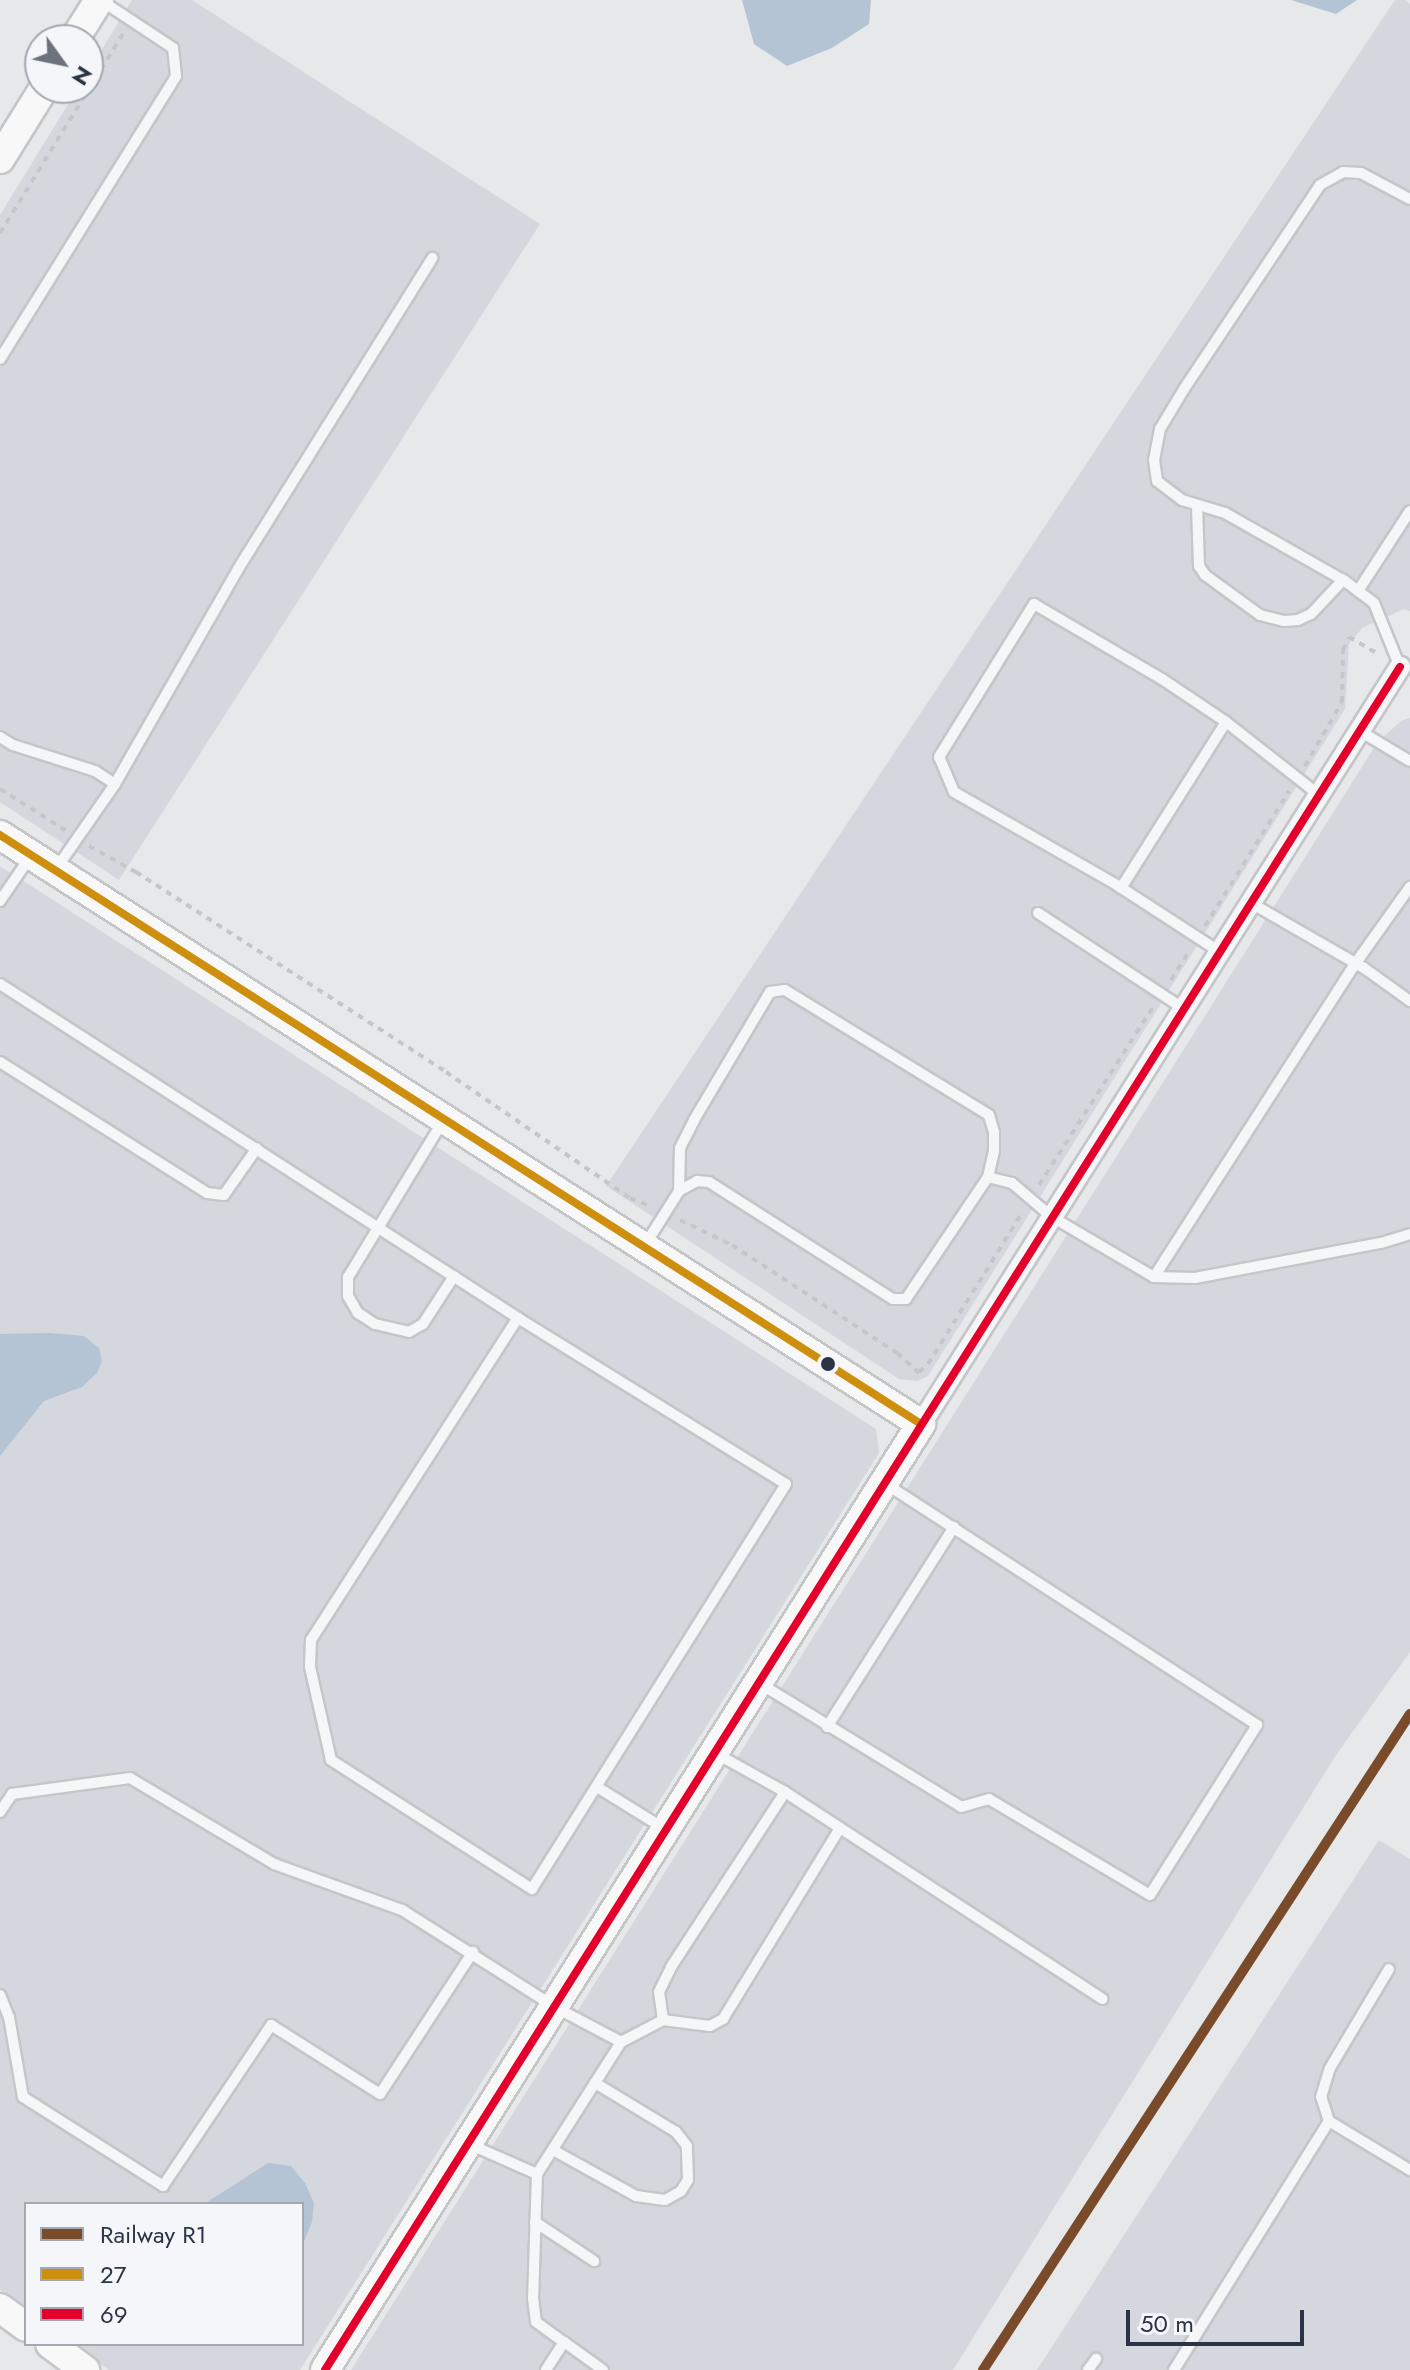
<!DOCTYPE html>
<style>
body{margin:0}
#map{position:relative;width:1410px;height:2370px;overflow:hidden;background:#e6e8ea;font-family:Jost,sans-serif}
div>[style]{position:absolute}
.built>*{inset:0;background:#d4d7dd}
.water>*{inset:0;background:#b4c4d5}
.path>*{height:4px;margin-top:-2px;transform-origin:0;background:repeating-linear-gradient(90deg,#c5c6ca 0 6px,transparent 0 12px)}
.roads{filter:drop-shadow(2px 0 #c4c6c8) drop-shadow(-2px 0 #c4c6c8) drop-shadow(0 2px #c4c6c8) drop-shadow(0 -2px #c4c6c8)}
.lane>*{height:10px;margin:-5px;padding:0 5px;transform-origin:5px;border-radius:5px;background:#f5f6f7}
.street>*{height:20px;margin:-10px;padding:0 10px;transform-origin:10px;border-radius:10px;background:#f5f6f7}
.secondary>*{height:28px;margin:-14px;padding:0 14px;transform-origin:14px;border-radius:14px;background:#f8f8f8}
.bus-1>*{height:8px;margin:-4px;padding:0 4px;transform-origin:4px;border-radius:4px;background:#ce8f0e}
.bus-2>*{height:8px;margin:-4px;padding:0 4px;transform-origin:4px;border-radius:4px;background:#e4002b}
.rail-1>*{height:10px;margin:-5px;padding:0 5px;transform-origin:5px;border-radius:5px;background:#7a4b2a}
.dots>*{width:22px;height:22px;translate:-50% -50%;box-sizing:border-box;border:4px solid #f4f6f9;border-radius:50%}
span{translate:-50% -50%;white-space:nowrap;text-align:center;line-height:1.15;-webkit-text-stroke:6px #f4f6f9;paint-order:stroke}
.legend{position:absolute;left:24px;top:2202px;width:280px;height:144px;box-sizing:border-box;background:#f4f6f9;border:2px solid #a4a8b1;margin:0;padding:10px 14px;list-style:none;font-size:24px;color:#2b3445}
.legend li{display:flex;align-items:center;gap:16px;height:40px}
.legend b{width:40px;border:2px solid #a4a8b1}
.north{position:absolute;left:24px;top:24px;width:80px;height:80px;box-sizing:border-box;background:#f4f6f9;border:2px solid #a4a8b1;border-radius:50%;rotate:123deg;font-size:22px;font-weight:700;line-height:32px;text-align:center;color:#2b3445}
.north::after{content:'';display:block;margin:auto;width:28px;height:36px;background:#6c737f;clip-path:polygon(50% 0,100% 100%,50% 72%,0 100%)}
.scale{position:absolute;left:1126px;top:2310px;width:178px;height:36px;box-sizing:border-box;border:4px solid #2b3445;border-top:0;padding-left:10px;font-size:24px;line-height:28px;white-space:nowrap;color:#2b3445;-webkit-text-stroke:6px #f4f6f9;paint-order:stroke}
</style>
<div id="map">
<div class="built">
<i style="clip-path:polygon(132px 0,192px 0,540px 224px,119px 880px,0 802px,0 215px,78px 88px,88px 88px,88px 72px)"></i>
<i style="clip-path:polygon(1395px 0,1406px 0,1410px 4px,1410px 611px,1404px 609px,1362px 628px,1349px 644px,1345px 709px,928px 1376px,917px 1381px,899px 1379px,606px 1186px)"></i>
<i style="clip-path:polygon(1410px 718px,1410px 1652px,1336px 1755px,953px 2370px,351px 2370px,1377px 743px,1401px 721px)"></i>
<i style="clip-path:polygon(0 866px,876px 1429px,879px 1453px,300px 2370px,109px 2370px,73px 2344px,302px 2344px,302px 2204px,26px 2204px,26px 2309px,0 2290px)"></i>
<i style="clip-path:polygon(1379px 1840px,1410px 1859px,1410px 2370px,1037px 2370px)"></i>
</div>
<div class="water">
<i style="clip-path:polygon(742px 0,871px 0,869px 24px,832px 48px,787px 66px,754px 44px)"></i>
<i style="clip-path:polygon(1291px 0,1357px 0,1336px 14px)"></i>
<i style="clip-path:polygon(49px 1333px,84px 1336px,99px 1348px,102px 1361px,97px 1373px,82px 1387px,44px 1401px,0 1456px,0 1334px)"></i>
<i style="clip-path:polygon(268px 2163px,291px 2166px,305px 2183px,314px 2203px,312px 2222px,302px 2246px,302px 2204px,204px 2204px)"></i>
</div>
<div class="path">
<i style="left:0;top:233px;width:234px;rotate:-58.3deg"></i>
<i style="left:1305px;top:766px;width:74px;rotate:-60deg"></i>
<i style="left:1342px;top:702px;width:52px;rotate:-88.9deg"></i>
<i style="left:1343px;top:650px;width:14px;rotate:-65deg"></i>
<i style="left:1349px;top:637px;width:30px;rotate:30deg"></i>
<i style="left:0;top:789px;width:77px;rotate:32.2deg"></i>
<i style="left:89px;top:846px;width:54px;rotate:29deg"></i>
<i style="left:136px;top:872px;width:369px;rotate:32.8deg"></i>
<i style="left:446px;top:1072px;width:223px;rotate:34.4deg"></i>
<i style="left:630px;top:1198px;width:22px;rotate:22deg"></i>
<i style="left:1205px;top:926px;width:159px;rotate:-58.1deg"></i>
<i style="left:1171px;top:980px;width:36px;rotate:-58deg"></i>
<i style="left:1039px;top:1185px;width:211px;rotate:-57.4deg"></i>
<i style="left:680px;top:1220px;width:58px;rotate:25.7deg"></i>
<i style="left:732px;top:1245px;width:197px;rotate:33.2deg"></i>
<i style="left:897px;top:1353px;width:36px;rotate:42deg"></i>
<i style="left:919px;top:1372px;width:12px;rotate:-42deg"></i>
<i style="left:928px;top:1364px;width:178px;rotate:-58.1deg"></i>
</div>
<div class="roads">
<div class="lane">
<i style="left:0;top:359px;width:333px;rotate:-58.1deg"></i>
<i style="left:176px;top:76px;width:28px;rotate:-96deg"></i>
<i style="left:173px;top:48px;width:85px;rotate:-146.5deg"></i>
<i style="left:1197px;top:506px;width:60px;rotate:88.1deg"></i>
<i style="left:1199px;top:566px;width:11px;rotate:56deg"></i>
<i style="left:1205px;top:575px;width:68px;rotate:36deg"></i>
<i style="left:1260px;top:615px;width:25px;rotate:14deg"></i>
<i style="left:1284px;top:621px;width:14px;rotate:-4deg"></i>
<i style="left:1298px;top:620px;width:14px;rotate:-25deg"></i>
<i style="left:1311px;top:614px;width:47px;rotate:-46.7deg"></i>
<i style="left:1358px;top:591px;width:95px;rotate:-57deg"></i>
<i style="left:1400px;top:667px;width:69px;rotate:-112.1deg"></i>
<i style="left:1374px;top:603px;width:39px;rotate:-143deg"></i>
<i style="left:1343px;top:580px;width:136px;rotate:-150.4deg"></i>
<i style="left:1225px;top:513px;width:45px;rotate:-163.2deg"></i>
<i style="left:1182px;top:500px;width:31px;rotate:-143deg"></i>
<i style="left:1157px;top:481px;width:21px;rotate:-98deg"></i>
<i style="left:1154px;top:460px;width:32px;rotate:-79deg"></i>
<i style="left:1160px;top:429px;width:47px;rotate:-59deg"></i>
<i style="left:1184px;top:389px;width:245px;rotate:-56.3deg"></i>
<i style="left:1320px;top:185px;width:26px;rotate:-29deg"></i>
<i style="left:1343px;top:172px;width:18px;rotate:3deg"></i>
<i style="left:1361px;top:173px;width:55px;rotate:28deg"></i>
<i style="left:1360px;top:731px;width:58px;rotate:31deg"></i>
<i style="left:0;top:737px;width:15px;rotate:32deg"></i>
<i style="left:13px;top:745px;width:86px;rotate:17.6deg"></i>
<i style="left:95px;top:771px;width:24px;rotate:33deg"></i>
<i style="left:56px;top:869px;width:103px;rotate:-55.2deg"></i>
<i style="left:115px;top:784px;width:248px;rotate:-60.2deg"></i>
<i style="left:238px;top:569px;width:367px;rotate:-58deg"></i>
<i style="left:1121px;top:888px;width:196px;rotate:-57.7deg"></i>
<i style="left:0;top:901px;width:53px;rotate:-55.7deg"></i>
<i style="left:1251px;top:903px;width:130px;rotate:29.9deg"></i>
<i style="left:1364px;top:968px;width:57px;rotate:35.7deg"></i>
<i style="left:1038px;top:913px;width:175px;rotate:33.3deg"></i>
<i style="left:1220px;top:952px;width:123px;rotate:-147deg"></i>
<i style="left:1117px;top:885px;width:188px;rotate:-150.3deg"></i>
<i style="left:954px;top:792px;width:38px;rotate:-113deg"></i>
<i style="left:939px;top:757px;width:180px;rotate:-58.2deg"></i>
<i style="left:1034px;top:604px;width:148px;rotate:30.4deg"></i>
<i style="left:1162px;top:679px;width:77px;rotate:33.9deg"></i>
<i style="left:1226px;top:722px;width:118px;rotate:38.1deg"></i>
<i style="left:0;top:984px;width:616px;rotate:32.81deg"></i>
<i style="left:518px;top:1318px;width:315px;rotate:31.8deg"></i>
<i style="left:786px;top:1484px;width:478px;rotate:122.1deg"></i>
<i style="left:532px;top:1889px;width:239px;rotate:-147.3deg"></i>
<i style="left:331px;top:1760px;width:95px;rotate:-102.7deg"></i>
<i style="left:310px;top:1667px;width:27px;rotate:-88deg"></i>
<i style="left:311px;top:1640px;width:383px;rotate:-57.3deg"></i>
<i style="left:0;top:1062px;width:245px;rotate:32.3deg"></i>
<i style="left:207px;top:1193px;width:17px;rotate:7deg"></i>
<i style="left:224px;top:1195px;width:57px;rotate:-54.9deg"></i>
<i style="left:443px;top:1121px;width:183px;rotate:121.3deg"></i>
<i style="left:348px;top:1277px;width:19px;rotate:90deg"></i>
<i style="left:348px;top:1296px;width:20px;rotate:60deg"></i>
<i style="left:358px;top:1313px;width:20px;rotate:33deg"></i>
<i style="left:375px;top:1324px;width:35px;rotate:13deg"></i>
<i style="left:409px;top:1332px;width:16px;rotate:-30deg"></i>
<i style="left:423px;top:1324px;width:57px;rotate:-57.1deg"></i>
<i style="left:679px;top:1191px;width:43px;rotate:-88.7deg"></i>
<i style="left:680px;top:1148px;width:31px;rotate:-63deg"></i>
<i style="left:694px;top:1120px;width:149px;rotate:-59.3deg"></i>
<i style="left:770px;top:992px;width:15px;rotate:-8deg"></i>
<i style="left:785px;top:990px;width:239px;rotate:31.5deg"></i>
<i style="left:989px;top:1115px;width:18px;rotate:74deg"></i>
<i style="left:994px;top:1132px;width:19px;rotate:90deg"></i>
<i style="left:994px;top:1151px;width:27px;rotate:103deg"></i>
<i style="left:645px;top:1245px;width:64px;rotate:-57.8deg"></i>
<i style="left:679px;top:1191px;width:21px;rotate:-29deg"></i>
<i style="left:697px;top:1181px;width:12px;rotate:5deg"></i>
<i style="left:709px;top:1182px;width:218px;rotate:32.5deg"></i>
<i style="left:893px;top:1299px;width:13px"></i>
<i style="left:906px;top:1299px;width:147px;rotate:-56.1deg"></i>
<i style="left:988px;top:1177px;width:25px;rotate:14deg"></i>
<i style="left:1012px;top:1183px;width:52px;rotate:40.4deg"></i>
<i style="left:1052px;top:1217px;width:118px;rotate:30.5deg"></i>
<i style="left:1154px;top:1277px;width:41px;rotate:1.4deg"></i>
<i style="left:1195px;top:1278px;width:189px;rotate:-10.7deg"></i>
<i style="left:1381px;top:1243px;width:30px;rotate:-17deg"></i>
<i style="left:1154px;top:1277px;width:372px;rotate:-57.3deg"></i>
<i style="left:1355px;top:964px;width:95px;rotate:-54.5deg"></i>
<i style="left:759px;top:1683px;width:237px;rotate:31.5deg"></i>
<i style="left:961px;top:1807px;width:29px;rotate:-16deg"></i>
<i style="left:989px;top:1799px;width:187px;rotate:30.8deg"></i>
<i style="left:1150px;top:1895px;width:201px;rotate:-57.8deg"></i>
<i style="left:1257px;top:1725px;width:445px;rotate:-147deg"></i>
<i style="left:827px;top:1727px;width:237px;rotate:-57.6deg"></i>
<i style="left:715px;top:1753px;width:80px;rotate:29.1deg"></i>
<i style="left:785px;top:1792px;width:379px;rotate:33.1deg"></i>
<i style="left:597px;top:1787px;width:78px;rotate:31.8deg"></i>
<i style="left:0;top:1812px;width:22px;rotate:-56deg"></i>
<i style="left:12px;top:1794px;width:119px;rotate:-7.7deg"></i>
<i style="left:130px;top:1778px;width:168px;rotate:30.8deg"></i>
<i style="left:274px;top:1864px;width:136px;rotate:19.8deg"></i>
<i style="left:402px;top:1910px;width:179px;rotate:32.4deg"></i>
<i style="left:553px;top:2006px;width:77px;rotate:27.9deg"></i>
<i style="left:621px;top:2042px;width:47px;rotate:-27.6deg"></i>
<i style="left:663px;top:2020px;width:47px;rotate:7.3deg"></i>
<i style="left:710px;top:2026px;width:15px;rotate:-28deg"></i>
<i style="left:723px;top:2019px;width:224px;rotate:-58.5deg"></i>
<i style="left:0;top:1995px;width:24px;rotate:68deg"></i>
<i style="left:9px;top:2017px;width:81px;rotate:80.1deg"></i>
<i style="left:23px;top:2097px;width:166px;rotate:32.4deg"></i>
<i style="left:163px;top:2186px;width:194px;rotate:-56.1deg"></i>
<i style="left:271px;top:2025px;width:129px;rotate:32.3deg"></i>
<i style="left:380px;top:2094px;width:170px;rotate:-56.8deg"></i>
<i style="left:663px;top:2020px;width:28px;rotate:-98deg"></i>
<i style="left:659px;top:1992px;width:28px;rotate:-64deg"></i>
<i style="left:671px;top:1967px;width:209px;rotate:-56.9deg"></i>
<i style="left:1329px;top:2121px;width:25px;rotate:-108deg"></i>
<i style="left:1321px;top:2097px;width:30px;rotate:-73deg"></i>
<i style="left:1330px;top:2068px;width:115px;rotate:-59.2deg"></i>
<i style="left:469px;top:2144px;width:74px;rotate:23.8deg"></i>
<i style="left:537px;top:2174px;width:124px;rotate:91.8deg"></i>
<i style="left:533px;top:2298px;width:24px;rotate:83deg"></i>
<i style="left:536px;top:2322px;width:34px;rotate:36deg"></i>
<i style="left:564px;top:2342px;width:33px;rotate:123deg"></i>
<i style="left:553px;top:2150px;width:95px;rotate:29deg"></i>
<i style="left:636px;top:2196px;width:29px;rotate:8deg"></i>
<i style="left:665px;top:2200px;width:18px;rotate:-29deg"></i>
<i style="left:681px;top:2191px;width:13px;rotate:-58deg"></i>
<i style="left:688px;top:2180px;width:34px;rotate:-92deg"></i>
<i style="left:687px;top:2146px;width:18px;rotate:-128deg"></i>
<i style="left:676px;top:2132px;width:95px;rotate:-148.8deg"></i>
<i style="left:537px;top:2174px;width:156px;rotate:-57.5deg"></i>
<i style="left:535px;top:2222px;width:71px;rotate:33.5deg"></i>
<i style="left:564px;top:2342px;width:48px;rotate:35.7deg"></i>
<i style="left:1088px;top:2370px;width:14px;rotate:-54deg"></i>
<i style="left:1174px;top:2370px;width:293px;rotate:-58.1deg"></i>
<i style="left:1329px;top:2121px;width:95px;rotate:31.2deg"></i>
</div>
<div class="street">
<i style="left:921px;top:1424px;width:896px;rotate:-57.68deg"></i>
</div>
<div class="secondary">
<i style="left:74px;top:40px;width:47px;rotate:-58deg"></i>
<i style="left:0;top:159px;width:84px;rotate:-58.2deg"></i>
<i style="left:0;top:835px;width:1093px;rotate:32.6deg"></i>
<i style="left:921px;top:1424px;width:1118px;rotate:122.21deg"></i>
<i style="left:0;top:2308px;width:32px;rotate:36deg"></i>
<i style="left:50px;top:2344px;width:44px;rotate:36.6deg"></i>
</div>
</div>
<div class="bus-1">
<i style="left:0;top:835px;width:1093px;rotate:32.6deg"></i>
</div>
<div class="bus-2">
<i style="left:325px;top:2370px;width:2014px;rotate:-57.74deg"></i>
</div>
<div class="rail-1">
<i style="left:983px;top:2370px;width:783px;rotate:-56.94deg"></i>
</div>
<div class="dots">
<i style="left:828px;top:1364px;background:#2b3445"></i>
</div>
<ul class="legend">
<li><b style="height:10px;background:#7a4b2a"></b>Railway R1</li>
<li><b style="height:10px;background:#ce8f0e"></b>27</li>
<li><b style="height:10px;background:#e4002b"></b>69</li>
</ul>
<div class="north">N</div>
<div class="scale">50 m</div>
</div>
